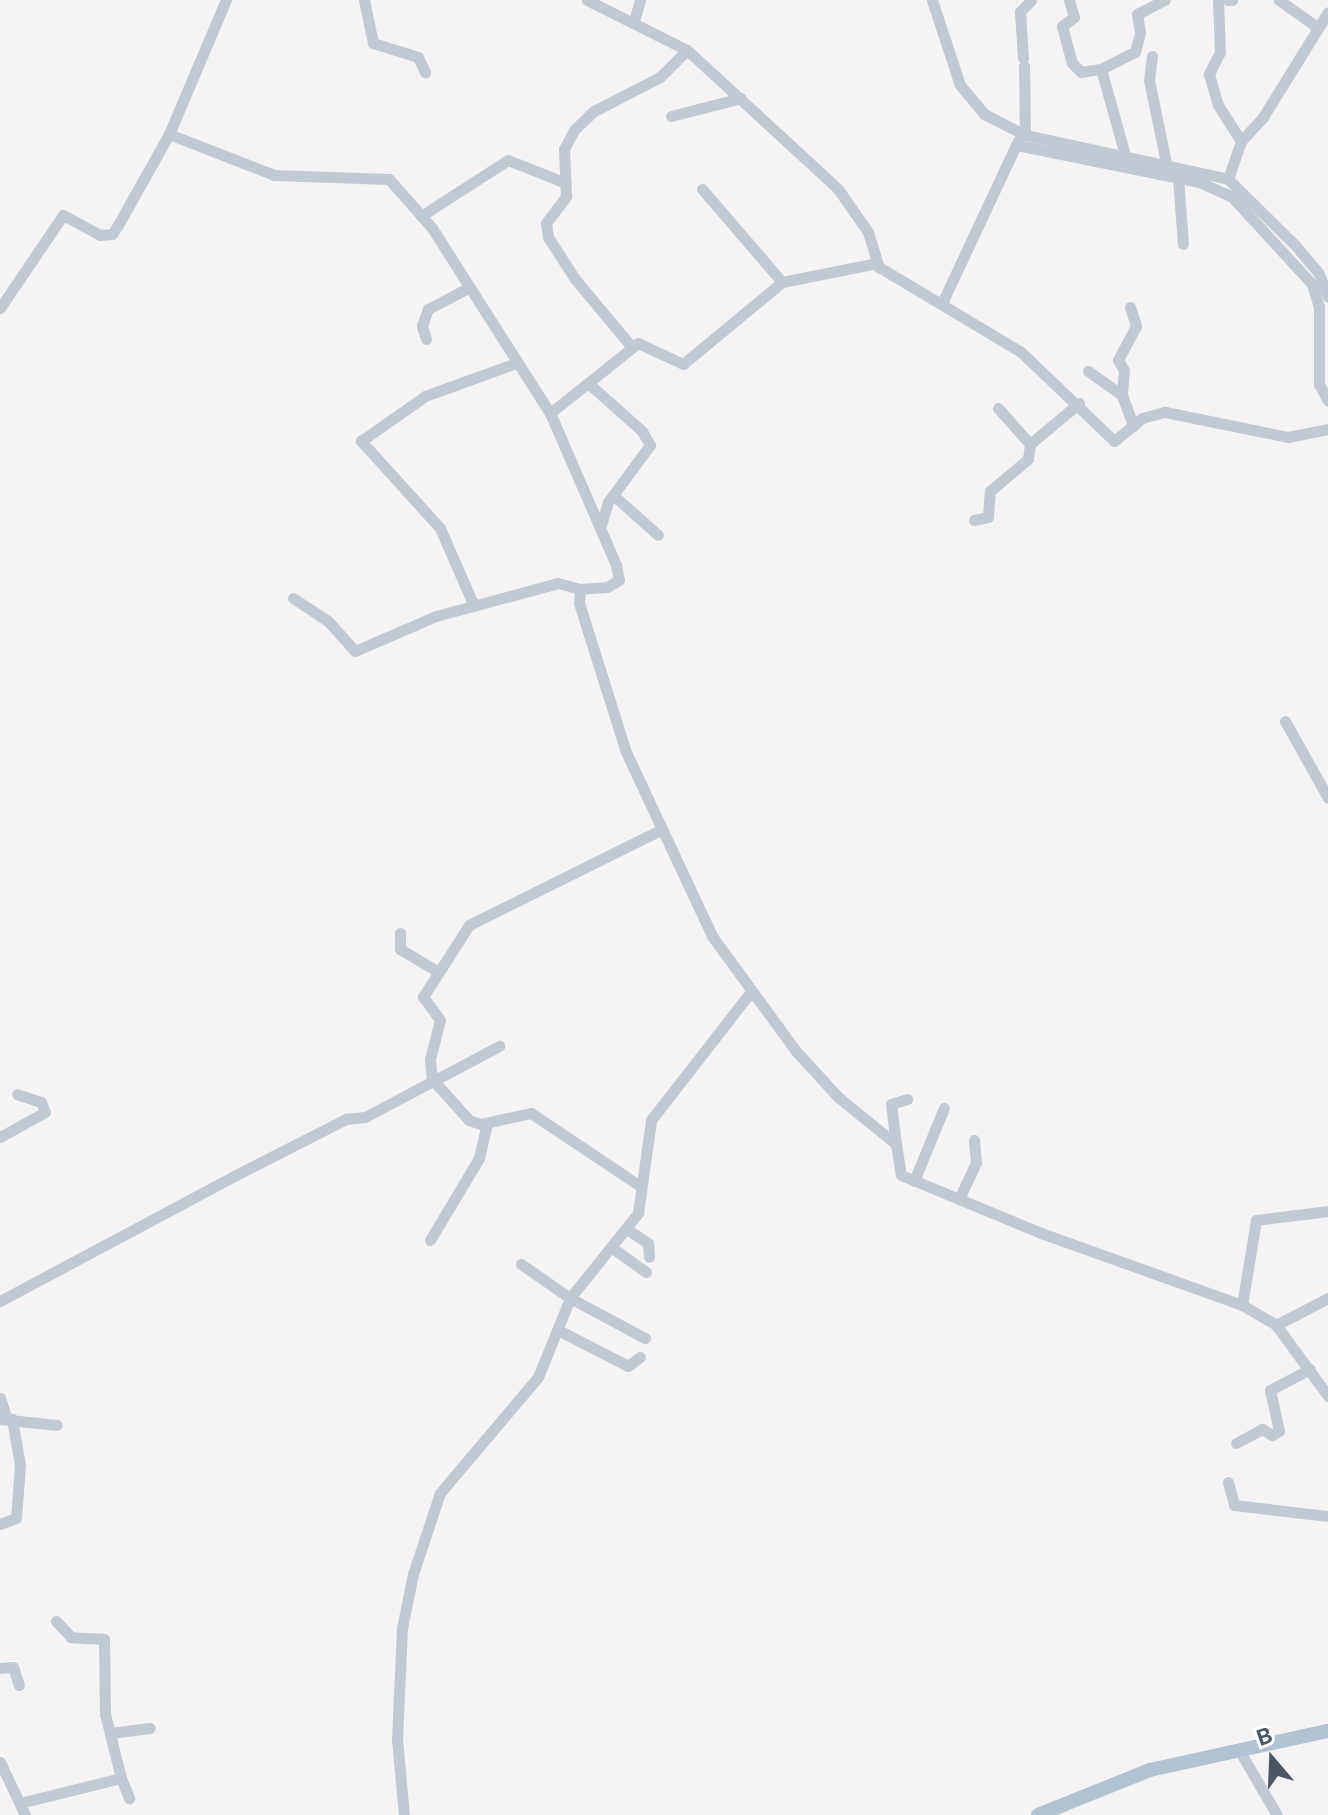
<!DOCTYPE html>
<style>
body{margin:0}
#map{position:relative;width:1328px;height:1815px;overflow:hidden;background:#f5f3f3;font-family:"Public Sans",sans-serif}
div>[style]{position:absolute}
.minor>*{height:11px;margin:-5.5px;padding:0 5.5px;transform-origin:5.5px;border-radius:5.5px;background:#c1cad2}
.major>*{height:14px;margin:-7px;padding:0 7px;transform-origin:7px;border-radius:7px;background:#b3c2d1}
span{translate:-50% -50%;white-space:nowrap;text-align:center;line-height:1.15;-webkit-text-stroke:6px #fff;paint-order:stroke}
.north{position:absolute;left:1232px;top:1719px;width:80px;height:80px;-webkit-text-stroke:6px #fff;paint-order:stroke;rotate:341deg;font-size:22px;font-weight:700;line-height:32px;text-align:center;color:#4a5661}
.north::after{content:'';display:block;margin:auto;width:28px;height:36px;background:#4a5661;clip-path:polygon(50% 0,100% 100%,50% 72%,0 100%)}
</style>
<div id="map">
<div class="minor">
<i style="left:364px;top:0;width:44px;rotate:78.2deg"></i>
<i style="left:373px;top:43px;width:47px;rotate:17.3deg"></i>
<i style="left:418px;top:57px;width:17px;rotate:65deg"></i>
<i style="left:587px;top:0;width:112px;rotate:26.6deg"></i>
<i style="left:687px;top:50px;width:205px;rotate:42.6deg"></i>
<i style="left:838px;top:189px;width:52px;rotate:55.1deg"></i>
<i style="left:868px;top:232px;width:37px;rotate:73deg"></i>
<i style="left:879px;top:267px;width:165px;rotate:30.9deg"></i>
<i style="left:1021px;top:352px;width:129px;rotate:43.7deg"></i>
<i style="left:1114px;top:441px;width:36px;rotate:-39deg"></i>
<i style="left:1142px;top:418px;width:24px;rotate:-15deg"></i>
<i style="left:1165px;top:412px;width:126px;rotate:11.5deg"></i>
<i style="left:1288px;top:437px;width:41px;rotate:-11.3deg"></i>
<i style="left:932px;top:0;width:89px;rotate:71.8deg"></i>
<i style="left:960px;top:85px;width:38px;rotate:50deg"></i>
<i style="left:984px;top:114px;width:46px;rotate:27.1deg"></i>
<i style="left:1025px;top:135px;width:208px;rotate:12.2deg"></i>
<i style="left:1228px;top:179px;width:94px;rotate:44.6deg"></i>
<i style="left:1295px;top:245px;width:35px;rotate:50deg"></i>
<i style="left:1318px;top:272px;width:27px;rotate:68deg"></i>
<i style="left:1069px;top:0;width:18px;rotate:74deg"></i>
<i style="left:1074px;top:17px;width:15px;rotate:143deg"></i>
<i style="left:1062px;top:26px;width:38px;rotate:75deg"></i>
<i style="left:1072px;top:63px;width:13px;rotate:45deg"></i>
<i style="left:1081px;top:72px;width:20px;rotate:-9deg"></i>
<i style="left:1101px;top:69px;width:89px;rotate:74.4deg"></i>
<i style="left:1218px;top:0;width:52px;rotate:87.8deg"></i>
<i style="left:1220px;top:52px;width:25px;rotate:117deg"></i>
<i style="left:1209px;top:74px;width:32px;rotate:74deg"></i>
<i style="left:1218px;top:105px;width:43px;rotate:57.4deg"></i>
<i style="left:1228px;top:0;width:4px"></i>
<i style="left:1279px;top:0;width:47px;rotate:35.4deg"></i>
<i style="left:634px;top:21px;width:22px;rotate:-74deg"></i>
<i style="left:1152px;top:56px;width:24px;rotate:97deg"></i>
<i style="left:1149px;top:80px;width:85px;rotate:78.4deg"></i>
<i style="left:1023px;top:58px;width:46px;rotate:-93.7deg"></i>
<i style="left:1020px;top:12px;width:16px;rotate:-47deg"></i>
<i style="left:1024px;top:66px;width:69px;rotate:89.2deg"></i>
<i style="left:1101px;top:69px;width:38px;rotate:-27deg"></i>
<i style="left:1135px;top:52px;width:20px;rotate:-75deg"></i>
<i style="left:1140px;top:33px;width:19px;rotate:-99deg"></i>
<i style="left:1137px;top:14px;width:31px;rotate:-27deg"></i>
<i style="left:671px;top:116px;width:72px;rotate:-14.4deg"></i>
<i style="left:169px;top:134px;width:113px;rotate:21.3deg"></i>
<i style="left:274px;top:175px;width:115px;rotate:2deg"></i>
<i style="left:389px;top:179px;width:65px;rotate:48.7deg"></i>
<i style="left:432px;top:228px;width:219px;rotate:57.5deg"></i>
<i style="left:550px;top:413px;width:166px;rotate:66.5deg"></i>
<i style="left:616px;top:565px;width:15px;rotate:79deg"></i>
<i style="left:619px;top:580px;width:14px;rotate:150deg"></i>
<i style="left:607px;top:587px;width:27px;rotate:176deg"></i>
<i style="left:580px;top:589px;width:14px;rotate:94deg"></i>
<i style="left:579px;top:603px;width:156px;rotate:72.5deg"></i>
<i style="left:626px;top:752px;width:203px;rotate:64.9deg"></i>
<i style="left:712px;top:936px;width:142px;rotate:53.9deg"></i>
<i style="left:796px;top:1051px;width:62px;rotate:47.6deg"></i>
<i style="left:838px;top:1097px;width:75px;rotate:39deg"></i>
<i style="left:896px;top:1144px;width:31px;rotate:81deg"></i>
<i style="left:901px;top:1175px;width:152px;rotate:22.5deg"></i>
<i style="left:1041px;top:1233px;width:214px;rotate:19.7deg"></i>
<i style="left:1242px;top:1305px;width:39px;rotate:30deg"></i>
<i style="left:1276px;top:1325px;width:88px;rotate:53.8deg"></i>
<i style="left:1017px;top:145px;width:186px;rotate:11.5deg"></i>
<i style="left:1199px;top:182px;width:36px;rotate:24deg"></i>
<i style="left:1232px;top:197px;width:118px;rotate:47.4deg"></i>
<i style="left:1312px;top:284px;width:24px;rotate:73deg"></i>
<i style="left:1319px;top:307px;width:77px;rotate:90deg"></i>
<i style="left:1319px;top:384px;width:19px;rotate:62deg"></i>
<i style="left:1178px;top:178px;width:66px;rotate:85.7deg"></i>
<i style="left:1228px;top:179px;width:40px;rotate:-71.1deg"></i>
<i style="left:1241px;top:141px;width:33px;rotate:-47deg"></i>
<i style="left:1263px;top:117px;width:123px;rotate:-58.2deg"></i>
<i style="left:702px;top:189px;width:123px;rotate:49.3deg"></i>
<i style="left:421px;top:216px;width:103px;rotate:-32.8deg"></i>
<i style="left:508px;top:160px;width:62px;rotate:21.6deg"></i>
<i style="left:942px;top:303px;width:179px;rotate:-64.9deg"></i>
<i style="left:1130px;top:307px;width:20px;rotate:72deg"></i>
<i style="left:1136px;top:326px;width:38px;rotate:118deg"></i>
<i style="left:1118px;top:360px;width:12px;rotate:59deg"></i>
<i style="left:1124px;top:370px;width:25px;rotate:95deg"></i>
<i style="left:1122px;top:395px;width:33px;rotate:70deg"></i>
<i style="left:0;top:308px;width:112px;rotate:-55.9deg"></i>
<i style="left:63px;top:215px;width:42px;rotate:28.4deg"></i>
<i style="left:100px;top:235px;width:12px;rotate:-5deg"></i>
<i style="left:112px;top:234px;width:11px;rotate:-56deg"></i>
<i style="left:118px;top:225px;width:104px;rotate:-60.7deg"></i>
<i style="left:169px;top:134px;width:146px;rotate:-67deg"></i>
<i style="left:426px;top:339px;width:14px;rotate:-107deg"></i>
<i style="left:422px;top:326px;width:18px;rotate:-71deg"></i>
<i style="left:428px;top:309px;width:45px;rotate:-27.7deg"></i>
<i style="left:631px;top:346px;width:87px;rotate:-129.9deg"></i>
<i style="left:575px;top:279px;width:50px;rotate:-122.7deg"></i>
<i style="left:548px;top:237px;width:14px;rotate:-98deg"></i>
<i style="left:546px;top:223px;width:34px;rotate:-53deg"></i>
<i style="left:566px;top:196px;width:47px;rotate:-92.4deg"></i>
<i style="left:564px;top:149px;width:21px;rotate:-62deg"></i>
<i style="left:574px;top:130px;width:28px;rotate:-44deg"></i>
<i style="left:594px;top:111px;width:74px;rotate:-27.3deg"></i>
<i style="left:660px;top:77px;width:38px;rotate:-45deg"></i>
<i style="left:1088px;top:371px;width:42px;rotate:35.2deg"></i>
<i style="left:998px;top:408px;width:48px;rotate:48.4deg"></i>
<i style="left:550px;top:413px;width:48px;rotate:-38.3deg"></i>
<i style="left:613px;top:495px;width:60px;rotate:41.6deg"></i>
<i style="left:974px;top:520px;width:14px;rotate:-12deg"></i>
<i style="left:988px;top:517px;width:26px;rotate:-86deg"></i>
<i style="left:990px;top:491px;width:50px;rotate:-40.1deg"></i>
<i style="left:1028px;top:459px;width:15px;rotate:-82deg"></i>
<i style="left:1030px;top:444px;width:64px;rotate:-39.9deg"></i>
<i style="left:601px;top:525px;width:24px;rotate:-73deg"></i>
<i style="left:608px;top:502px;width:71px;rotate:-53.6deg"></i>
<i style="left:650px;top:445px;width:16px;rotate:-120deg"></i>
<i style="left:642px;top:431px;width:72px;rotate:-138.4deg"></i>
<i style="left:588px;top:383px;width:64px;rotate:-38.7deg"></i>
<i style="left:638px;top:343px;width:50px;rotate:25deg"></i>
<i style="left:683px;top:364px;width:129px;rotate:-39.6deg"></i>
<i style="left:782px;top:282px;width:97px;rotate:-11.3deg"></i>
<i style="left:293px;top:598px;width:42px;rotate:33.3deg"></i>
<i style="left:328px;top:621px;width:40px;rotate:48deg"></i>
<i style="left:355px;top:651px;width:88px;rotate:-23.4deg"></i>
<i style="left:436px;top:616px;width:126px;rotate:-15.1deg"></i>
<i style="left:558px;top:583px;width:23px;rotate:15deg"></i>
<i style="left:474px;top:606px;width:85px;rotate:-113.6deg"></i>
<i style="left:440px;top:528px;width:118px;rotate:-132.2deg"></i>
<i style="left:361px;top:441px;width:78px;rotate:-35.1deg"></i>
<i style="left:425px;top:396px;width:97px;rotate:-19.9deg"></i>
<i style="left:1285px;top:721px;width:88px;rotate:60.8deg"></i>
<i style="left:400px;top:933px;width:16px;rotate:90deg"></i>
<i style="left:400px;top:949px;width:43px;rotate:30.7deg"></i>
<i style="left:0;top:1137px;width:51px;rotate:-29.1deg"></i>
<i style="left:45px;top:1112px;width:11px;rotate:-112deg"></i>
<i style="left:41px;top:1102px;width:25px;rotate:-162deg"></i>
<i style="left:896px;top:1144px;width:40px;rotate:-97.1deg"></i>
<i style="left:891px;top:1104px;width:17px;rotate:-17deg"></i>
<i style="left:914px;top:1181px;width:79px;rotate:-67.7deg"></i>
<i style="left:640px;top:1186px;width:131px;rotate:-146.2deg"></i>
<i style="left:531px;top:1113px;width:51px;rotate:167.6deg"></i>
<i style="left:481px;top:1124px;width:13px;rotate:-162deg"></i>
<i style="left:469px;top:1120px;width:55px;rotate:-132.1deg"></i>
<i style="left:432px;top:1079px;width:20px;rotate:-96deg"></i>
<i style="left:430px;top:1059px;width:40px;rotate:-75.6deg"></i>
<i style="left:440px;top:1020px;width:29px;rotate:-126deg"></i>
<i style="left:423px;top:997px;width:85px;rotate:-57.4deg"></i>
<i style="left:469px;top:925px;width:213px;rotate:-26.4deg"></i>
<i style="left:959px;top:1199px;width:40px;rotate:-65deg"></i>
<i style="left:976px;top:1163px;width:23px;rotate:-95deg"></i>
<i style="left:627px;top:1229px;width:25px;rotate:34deg"></i>
<i style="left:648px;top:1243px;width:14px;rotate:86deg"></i>
<i style="left:430px;top:1240px;width:96px;rotate:-59.1deg"></i>
<i style="left:479px;top:1158px;width:36px;rotate:-77deg"></i>
<i style="left:611px;top:1247px;width:43px;rotate:35.5deg"></i>
<i style="left:521px;top:1264px;width:60px;rotate:34.8deg"></i>
<i style="left:570px;top:1298px;width:85px;rotate:28.1deg"></i>
<i style="left:0;top:1301px;width:263px;rotate:-28.1deg"></i>
<i style="left:232px;top:1177px;width:128px;rotate:-27deg"></i>
<i style="left:346px;top:1119px;width:19px;rotate:-6deg"></i>
<i style="left:365px;top:1117px;width:152px;rotate:-27.9deg"></i>
<i style="left:1242px;top:1305px;width:86px;rotate:-80.6deg"></i>
<i style="left:1256px;top:1220px;width:73px;rotate:-7.1deg"></i>
<i style="left:1276px;top:1325px;width:59px;rotate:-27.4deg"></i>
<i style="left:560px;top:1331px;width:76px;rotate:27.2deg"></i>
<i style="left:628px;top:1366px;width:15px;rotate:-37deg"></i>
<i style="left:0;top:1398px;width:20px;rotate:72deg"></i>
<i style="left:0;top:1419px;width:57px;rotate:6deg"></i>
<i style="left:1236px;top:1443px;width:30px;rotate:-28deg"></i>
<i style="left:1262px;top:1429px;width:12px;rotate:31deg"></i>
<i style="left:1272px;top:1435px;width:8px;rotate:-30deg"></i>
<i style="left:1279px;top:1431px;width:42px;rotate:-102.4deg"></i>
<i style="left:1270px;top:1390px;width:45px;rotate:-27.7deg"></i>
<i style="left:1228px;top:1482px;width:24px;rotate:75deg"></i>
<i style="left:1234px;top:1505px;width:95px;rotate:6.7deg"></i>
<i style="left:0;top:1524px;width:17px;rotate:-21deg"></i>
<i style="left:16px;top:1518px;width:53px;rotate:-85.7deg"></i>
<i style="left:20px;top:1465px;width:47px;rotate:-99.9deg"></i>
<i style="left:0;top:1668px;width:13px;rotate:-4deg"></i>
<i style="left:13px;top:1667px;width:19px;rotate:72deg"></i>
<i style="left:110px;top:1733px;width:40px;rotate:-7.1deg"></i>
<i style="left:1239px;top:1750px;width:75px;rotate:59.7deg"></i>
<i style="left:0;top:1762px;width:59px;rotate:64.7deg"></i>
<i style="left:121px;top:1778px;width:22px;rotate:68deg"></i>
<i style="left:20px;top:1803px;width:104px;rotate:-13.9deg"></i>
<i style="left:121px;top:1778px;width:66px;rotate:-104deg"></i>
<i style="left:105px;top:1714px;width:75px;rotate:-90.8deg"></i>
<i style="left:104px;top:1639px;width:33px;rotate:-177deg"></i>
<i style="left:71px;top:1637px;width:22px;rotate:-133deg"></i>
<i style="left:404px;top:1815px;width:76px;rotate:-95.3deg"></i>
<i style="left:397px;top:1739px;width:111px;rotate:-87.4deg"></i>
<i style="left:402px;top:1628px;width:55px;rotate:-78.5deg"></i>
<i style="left:413px;top:1574px;width:85px;rotate:-71.6deg"></i>
<i style="left:440px;top:1493px;width:152px;rotate:-49.8deg"></i>
<i style="left:538px;top:1377px;width:85px;rotate:-67.9deg"></i>
<i style="left:570px;top:1298px;width:109px;rotate:-51.3deg"></i>
<i style="left:638px;top:1213px;width:94px;rotate:-82deg"></i>
<i style="left:651px;top:1120px;width:161px;rotate:-52.1deg"></i>
</div>
<div class="major">
<i style="left:1038px;top:1815px;width:121px;rotate:-21.9deg"></i>
<i style="left:1150px;top:1770px;width:182px;rotate:-12.4deg"></i>
</div>
<div class="north">B</div>
</div>
